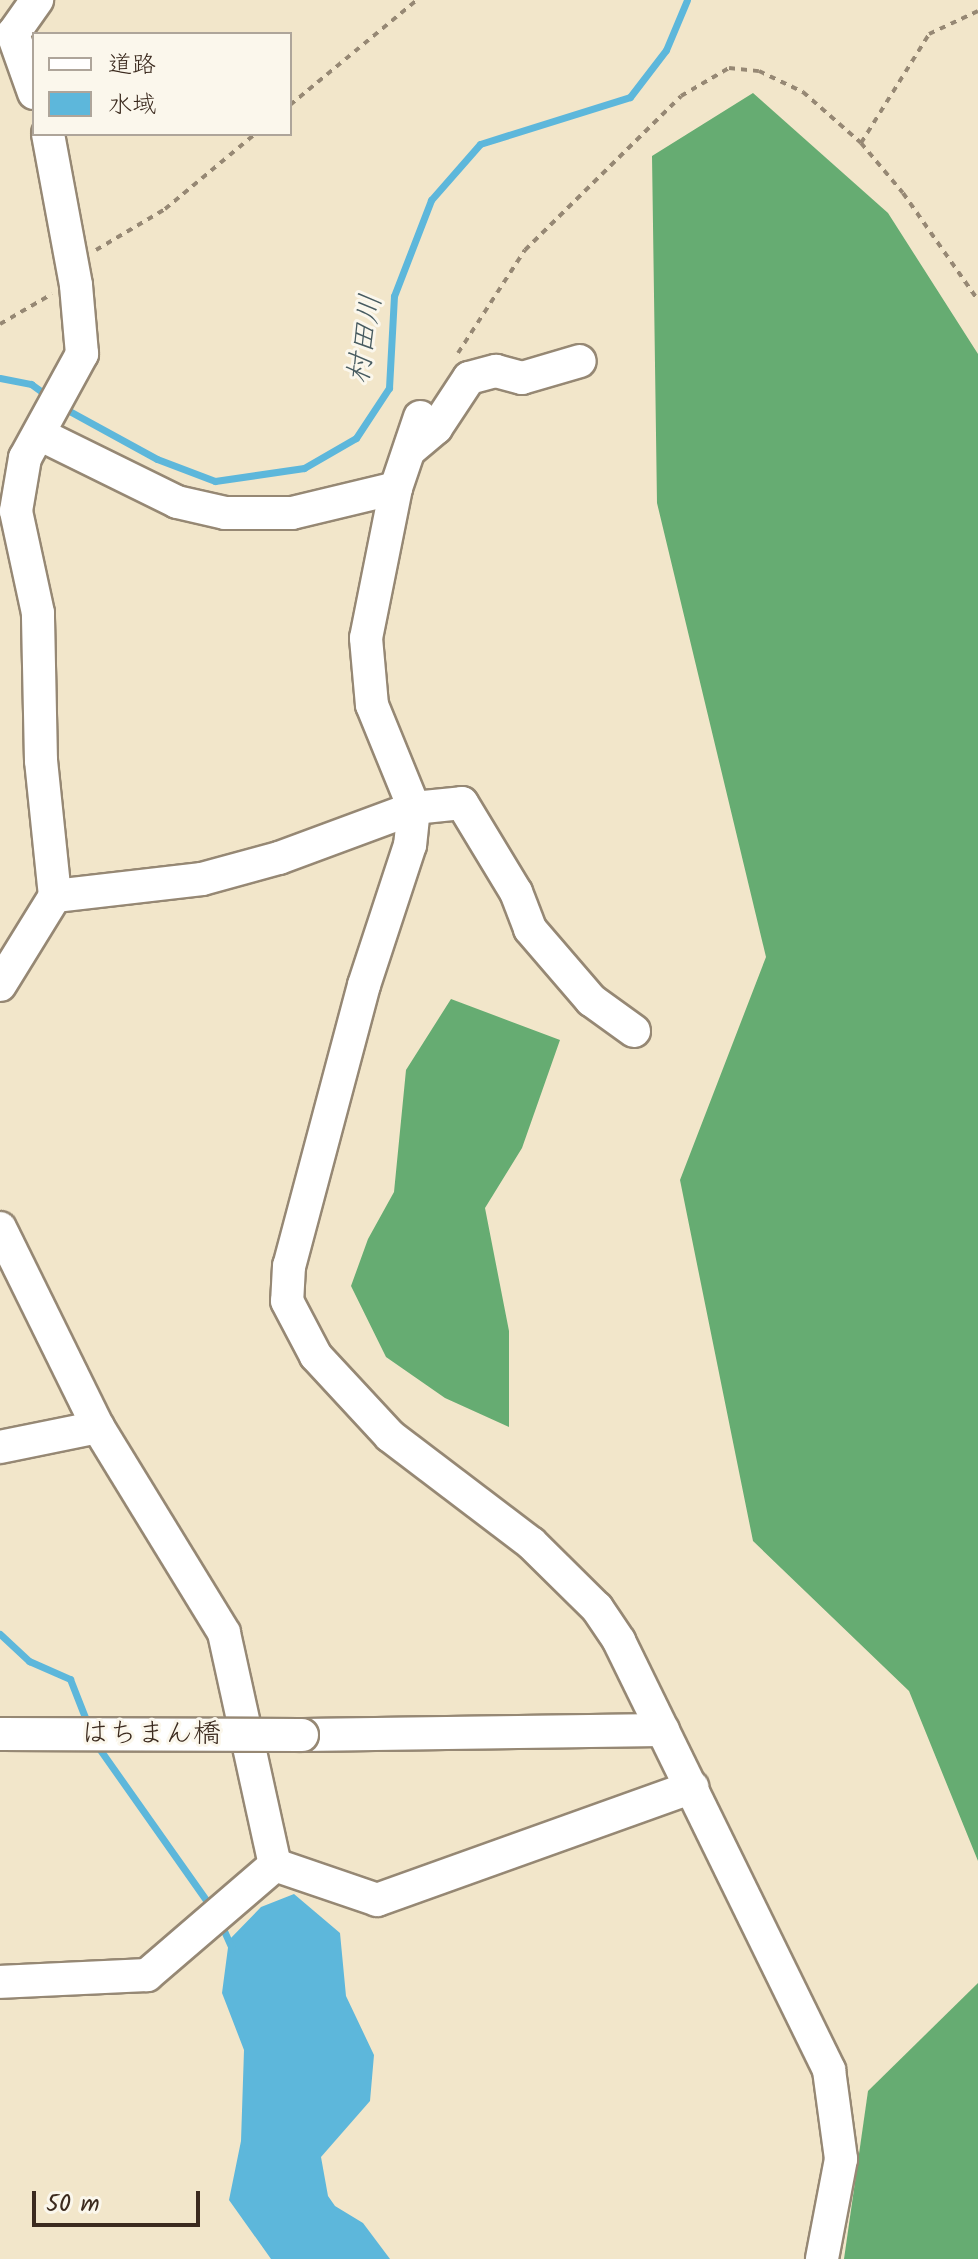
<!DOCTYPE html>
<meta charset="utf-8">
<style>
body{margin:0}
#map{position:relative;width:978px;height:2259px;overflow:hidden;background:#f2e6ca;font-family:Kalam,"Klee One",sans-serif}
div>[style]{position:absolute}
.forest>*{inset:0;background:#66ac72}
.water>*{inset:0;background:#5db7db}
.stream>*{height:7px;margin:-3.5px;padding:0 3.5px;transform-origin:3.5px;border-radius:3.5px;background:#5db7db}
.path>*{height:4px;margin-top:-2px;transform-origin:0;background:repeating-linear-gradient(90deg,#968874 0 6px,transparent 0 12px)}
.roads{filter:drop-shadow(2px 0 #968874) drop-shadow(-2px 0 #968874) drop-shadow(0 2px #968874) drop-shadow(0 -2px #968874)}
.minor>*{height:32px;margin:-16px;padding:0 16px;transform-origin:16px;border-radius:16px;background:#fff}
.bridges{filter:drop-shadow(2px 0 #968874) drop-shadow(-2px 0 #968874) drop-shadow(0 2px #968874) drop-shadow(0 -2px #968874)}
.minor-bridge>*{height:32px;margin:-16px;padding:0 16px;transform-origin:16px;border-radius:16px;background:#fff}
span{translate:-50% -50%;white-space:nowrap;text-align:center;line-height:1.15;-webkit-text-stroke:6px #fbf7ec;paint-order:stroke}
.street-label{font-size:28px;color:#3b2a1e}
.water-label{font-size:30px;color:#475b60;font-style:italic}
.legend{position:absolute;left:32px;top:32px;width:260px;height:104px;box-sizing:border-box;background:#fbf7ec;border:2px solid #aea59a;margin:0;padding:10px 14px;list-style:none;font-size:24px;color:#3b2a1e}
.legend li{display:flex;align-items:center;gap:16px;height:40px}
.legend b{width:40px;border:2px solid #aea59a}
.scale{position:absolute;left:32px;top:2191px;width:168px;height:36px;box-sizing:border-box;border:4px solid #3b2a1e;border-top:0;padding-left:10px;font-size:24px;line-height:28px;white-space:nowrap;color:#3b2a1e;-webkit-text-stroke:6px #fbf7ec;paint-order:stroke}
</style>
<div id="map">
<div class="forest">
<i style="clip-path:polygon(753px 93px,888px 213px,978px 354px,978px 1861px,909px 1691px,753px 1541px,680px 1180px,766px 957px,657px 503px,652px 156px)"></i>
<i style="clip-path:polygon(451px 999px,560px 1040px,522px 1148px,485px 1208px,509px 1331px,509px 1427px,445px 1398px,386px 1357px,351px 1286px,368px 1239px,394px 1192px,406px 1070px)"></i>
<i style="clip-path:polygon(978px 1983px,978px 2259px,844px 2259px,868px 2091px)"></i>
</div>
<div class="water">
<i style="clip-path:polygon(294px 1894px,340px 1933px,346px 1996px,374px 2055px,370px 2101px,321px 2157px,328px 2196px,335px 2206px,363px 2223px,390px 2259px,271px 2259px,229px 2200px,241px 2141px,244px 2050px,222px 1993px,229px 1940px,261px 1907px)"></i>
</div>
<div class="stream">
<i style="left:0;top:378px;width:32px;rotate:11deg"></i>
<i style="left:31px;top:384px;width:22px;rotate:36deg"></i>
<i style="left:62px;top:407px;width:108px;rotate:28.7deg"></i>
<i style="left:157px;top:459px;width:62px;rotate:20.8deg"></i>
<i style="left:215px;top:481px;width:90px;rotate:-8.3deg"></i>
<i style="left:304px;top:468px;width:60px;rotate:-30deg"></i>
<i style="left:356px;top:438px;width:60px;rotate:-56.6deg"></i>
<i style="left:389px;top:388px;width:92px;rotate:-86.9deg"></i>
<i style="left:394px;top:296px;width:103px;rotate:-68.9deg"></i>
<i style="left:431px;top:200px;width:74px;rotate:-48.8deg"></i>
<i style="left:480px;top:144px;width:157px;rotate:-17.4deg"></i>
<i style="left:630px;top:97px;width:59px;rotate:-52.5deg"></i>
<i style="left:666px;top:50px;width:54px;rotate:-67.2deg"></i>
<i style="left:0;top:1634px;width:40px;rotate:43deg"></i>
<i style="left:29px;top:1661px;width:45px;rotate:23.7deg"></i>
<i style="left:70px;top:1679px;width:49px;rotate:68.6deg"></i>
<i style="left:96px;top:1744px;width:203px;rotate:54.8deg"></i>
<i style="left:221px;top:1924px;width:27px;rotate:66deg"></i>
</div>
<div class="path">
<i style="left:290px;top:105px;width:165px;rotate:-39.6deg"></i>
<i style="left:861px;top:143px;width:128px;rotate:-58deg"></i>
<i style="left:929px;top:34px;width:54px;rotate:-25.1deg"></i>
<i style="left:96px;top:250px;width:80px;rotate:-30.7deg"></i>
<i style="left:165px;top:209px;width:117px;rotate:-39.8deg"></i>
<i style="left:0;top:324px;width:60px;rotate:-30deg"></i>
<i style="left:458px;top:353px;width:123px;rotate:-57deg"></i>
<i style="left:525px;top:250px;width:219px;rotate:-44.6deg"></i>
<i style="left:681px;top:96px;width:56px;rotate:-30.3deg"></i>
<i style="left:729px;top:68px;width:30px;rotate:6deg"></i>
<i style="left:759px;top:71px;width:49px;rotate:25.5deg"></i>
<i style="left:803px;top:92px;width:77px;rotate:41.3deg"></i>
<i style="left:861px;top:143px;width:65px;rotate:50deg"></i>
<i style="left:903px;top:193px;width:131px;rotate:55deg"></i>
</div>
<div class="roads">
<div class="minor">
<i style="left:34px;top:93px;width:63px;rotate:-109.6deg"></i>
<i style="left:13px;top:34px;width:42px;rotate:-54.8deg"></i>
<i style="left:420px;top:417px;width:75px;rotate:108.7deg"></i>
<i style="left:396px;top:488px;width:153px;rotate:101.3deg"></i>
<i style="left:366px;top:638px;width:67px;rotate:84.9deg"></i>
<i style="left:372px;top:705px;width:111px;rotate:67.8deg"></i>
<i style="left:414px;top:808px;width:37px;rotate:96deg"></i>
<i style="left:410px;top:845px;width:147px;rotate:108.2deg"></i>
<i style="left:364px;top:985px;width:291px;rotate:104.9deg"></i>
<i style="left:289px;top:1266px;width:35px;rotate:93deg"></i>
<i style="left:287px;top:1301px;width:62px;rotate:62.2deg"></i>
<i style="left:316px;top:1356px;width:109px;rotate:47.2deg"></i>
<i style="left:390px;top:1436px;width:177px;rotate:37.2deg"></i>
<i style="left:531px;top:1543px;width:93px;rotate:44.6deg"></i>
<i style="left:597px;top:1608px;width:40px;rotate:56deg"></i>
<i style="left:619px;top:1641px;width:478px;rotate:63.9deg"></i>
<i style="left:829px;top:2070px;width:90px;rotate:82.3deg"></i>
<i style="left:841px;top:2159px;width:102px;rotate:100.8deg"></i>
<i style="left:39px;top:434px;width:154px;rotate:26.2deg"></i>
<i style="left:177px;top:502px;width:49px;rotate:12.9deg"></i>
<i style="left:225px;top:513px;width:67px"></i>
<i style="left:292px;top:513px;width:107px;rotate:-13.5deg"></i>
<i style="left:411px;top:449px;width:33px;rotate:-40deg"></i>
<i style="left:436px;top:428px;width:60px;rotate:-56.6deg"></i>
<i style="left:469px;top:378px;width:28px;rotate:-15deg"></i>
<i style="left:496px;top:371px;width:27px;rotate:15deg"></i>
<i style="left:522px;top:378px;width:60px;rotate:-16.3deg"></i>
<i style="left:55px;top:896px;width:148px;rotate:-6.6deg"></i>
<i style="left:202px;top:879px;width:80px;rotate:-15.3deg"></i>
<i style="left:279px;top:858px;width:144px;rotate:-20.3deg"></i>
<i style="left:414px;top:808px;width:48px;rotate:-5.9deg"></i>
<i style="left:462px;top:803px;width:104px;rotate:58.8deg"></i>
<i style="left:516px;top:892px;width:40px;rotate:69deg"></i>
<i style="left:530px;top:929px;width:94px;rotate:49.3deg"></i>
<i style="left:591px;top:1000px;width:53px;rotate:35.8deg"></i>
<i style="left:0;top:985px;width:105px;rotate:-58.3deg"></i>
<i style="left:55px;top:896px;width:136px;rotate:-95.9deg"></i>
<i style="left:41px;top:761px;width:148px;rotate:-91.2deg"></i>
<i style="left:38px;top:613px;width:104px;rotate:-102.2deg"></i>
<i style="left:16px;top:511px;width:54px;rotate:-80.4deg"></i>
<i style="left:25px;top:458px;width:119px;rotate:-61.3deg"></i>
<i style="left:82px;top:354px;width:69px;rotate:-95deg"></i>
<i style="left:76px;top:285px;width:154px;rotate:-100.5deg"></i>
<i style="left:0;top:1228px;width:222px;rotate:63.8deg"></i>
<i style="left:98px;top:1427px;width:241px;rotate:58.5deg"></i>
<i style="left:224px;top:1633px;width:238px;rotate:77.6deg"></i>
<i style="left:275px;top:1865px;width:169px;rotate:139.3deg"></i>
<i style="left:147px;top:1975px;width:147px;rotate:177.3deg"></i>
<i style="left:0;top:1447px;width:100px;rotate:-11.5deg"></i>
<i style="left:302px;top:1735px;width:361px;rotate:-0.8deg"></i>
<i style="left:275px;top:1865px;width:108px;rotate:18.9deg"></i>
<i style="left:377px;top:1900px;width:335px;rotate:-19.7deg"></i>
</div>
</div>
<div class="bridges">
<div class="minor-bridge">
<i style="left:0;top:1734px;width:302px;rotate:0.2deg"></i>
</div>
</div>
<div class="street-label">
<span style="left:151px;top:1735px">はちまん橋</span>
</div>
<div class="water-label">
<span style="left:366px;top:339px;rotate:-81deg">村田川</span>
</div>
<ul class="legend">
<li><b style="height:10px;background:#fff"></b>道路</li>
<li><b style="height:22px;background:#5db7db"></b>水域</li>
</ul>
<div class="scale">50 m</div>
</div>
